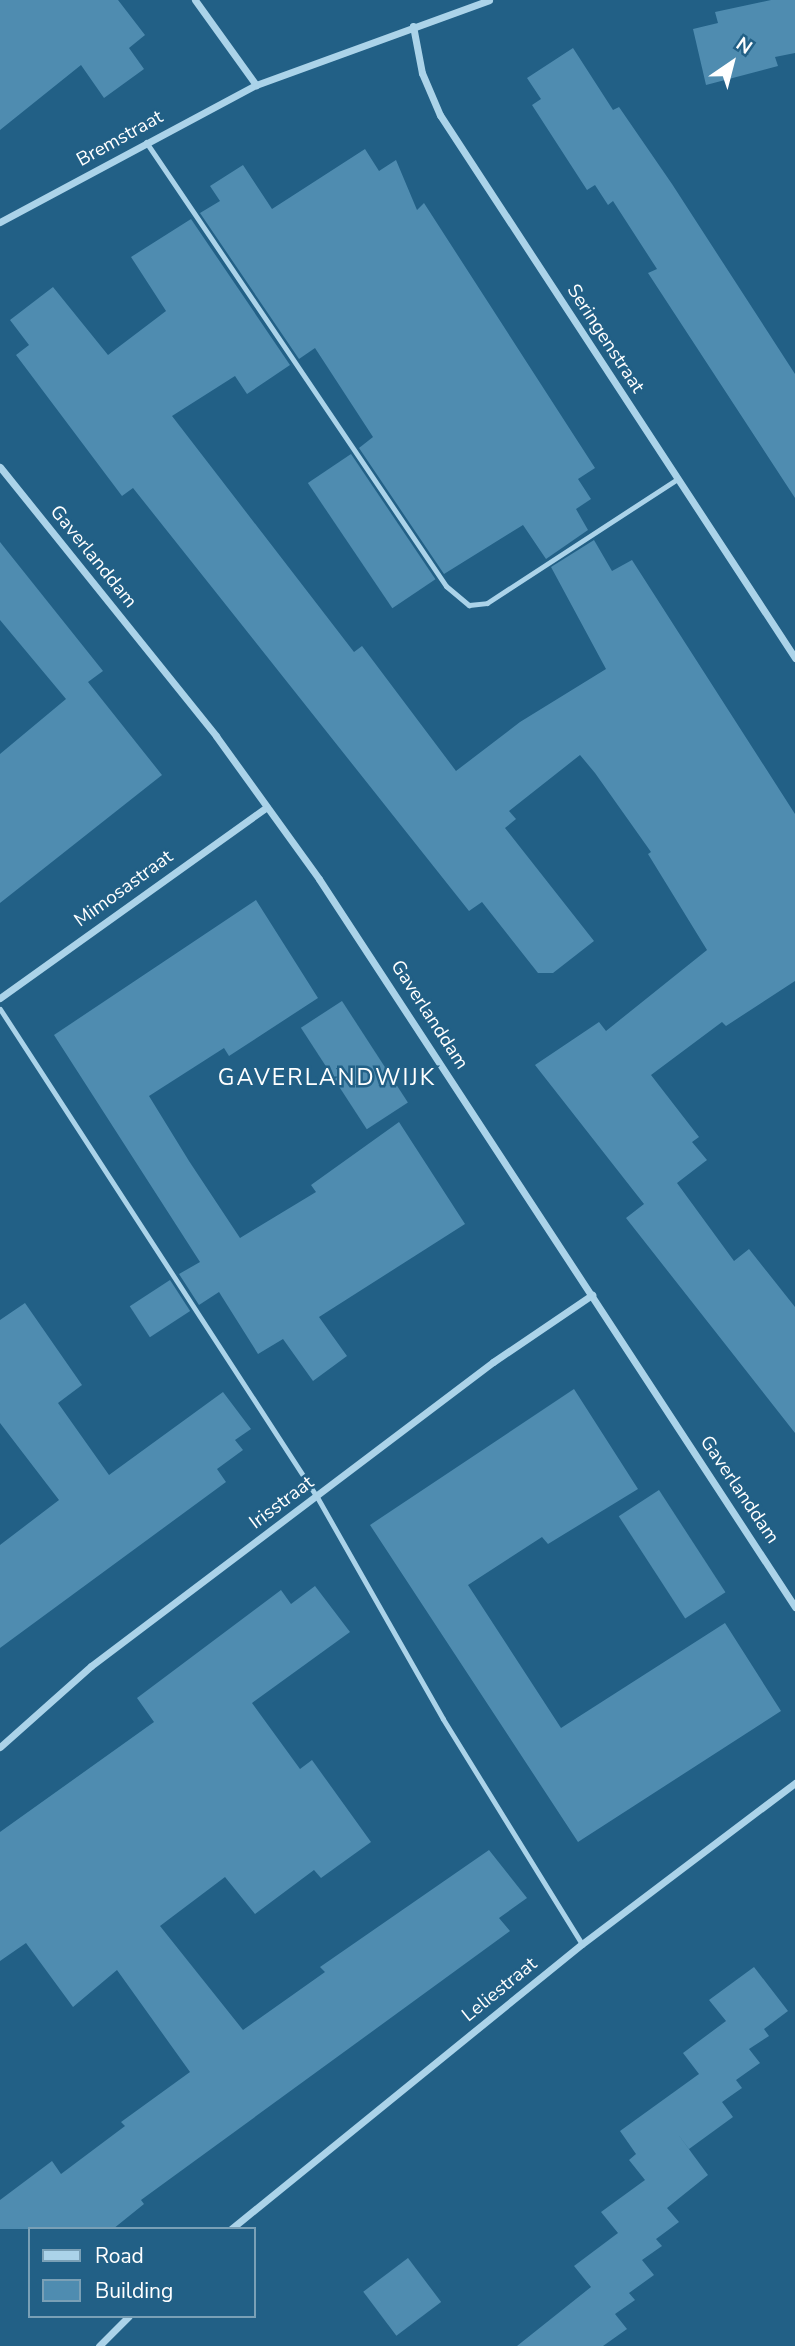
<!DOCTYPE html>
<style>
body{margin:0}
#map{position:relative;width:795px;height:2346px;overflow:hidden;background:#226086;font-family:"Nunito Sans",sans-serif}
div>[style]{position:absolute}
.building>*{inset:0;background:#4f8cb0;transform-origin:0 0}
.service>*{height:5px;margin:-2.5px;padding:0 2.5px;transform-origin:2.5px;border-radius:2.5px;background:#abd3e9}
.minor>*{height:7px;margin:-3.5px;padding:0 3.5px;transform-origin:3.5px;border-radius:3.5px;background:#abd3e9}
span{translate:-50% -50%;white-space:nowrap;text-align:center;line-height:1.15;-webkit-text-stroke:5px #226086;paint-order:stroke}
.street-label{font-size:19px;color:#fff}
.quarter-label{font-size:23px;color:#fff;letter-spacing:2px}
.legend{position:absolute;left:28px;top:2227px;width:228px;height:91px;box-sizing:border-box;background:#226086;border:2px solid #7aa0b6;margin:0;padding:9px 12px;list-style:none;font-size:21px;color:#fff}
.legend li{display:flex;align-items:center;gap:14px;height:35px}
.legend b{width:35px;border:2px solid #7aa0b6}
.north{position:absolute;left:697px;top:28px;width:70px;height:70px;-webkit-text-stroke:5px #226086;paint-order:stroke;rotate:35deg;font-size:19px;font-weight:700;line-height:28px;text-align:center;color:#fff}
.north::after{content:'';display:block;margin:auto;width:24px;height:32px;background:#fff;clip-path:polygon(50% 0,100% 100%,50% 72%,0 100%)}
</style>
<div id="map">
<div class="building">
<i style="clip-path:polygon(0 0,118px 0,145px 35px,129px 48px,144px 69px,104px 98px,81px 65px,0 130px)"></i>
<i style="clip-path:polygon(771px 0,795px 0,795px 53px,775px 57px,778px 66px,706px 85px,693px 29px,718px 23px,715px 12px)"></i>
<i style="clip-path:polygon(573px 48px,613px 110px,619px 107px,672px 184px,795px 374px,795px 498px,648px 273px,657px 269px,613px 201px,608px 205px,595px 185px,587px 190px,532px 105px,541px 99px,527px 78px)"></i>
<i style="clip-path:polygon(365px 149px,379px 171px,396px 160px,417px 210px,424px 203px,595px 468px,578px 479px,591px 499px,576px 509px,588px 530px,546px 559px,523px 525px,444px 574px,359px 448px,373px 437px,315px 348px,299px 359px,200px 213px,220px 201px,210px 186px,243px 165px,272px 209px)"></i>
<i style="clip-path:polygon(191px 219px,290px 365px,247px 394px,235px 376px,172px 416px,354px 652px,362px 646px,456px 771px,520px 722px,606px 669px,551px 567px,594px 540px,612px 571px,632px 560px,795px 814px,795px 981px,726px 1026px,722px 1022px,651px 1075px,699px 1137px,692px 1142px,707px 1160px,677px 1183px,734px 1261px,749px 1249px,795px 1307px,795px 1433px,626px 1218px,644px 1204px,535px 1065px,599px 1022px,606px 1031px,707px 950px,648px 854px,651px 852px,595px 773px,580px 755px,509px 811px,516px 819px,505px 828px,594px 941px,553px 973px,538px 973px,482px 902px,469px 911px,133px 488px,122px 496px,16px 355px,29px 345px,10px 320px,53px 287px,108px 355px,166px 311px,131px 257px)"></i>
<i style="left:351px;top:454px;width:151px;height:52px;rotate:56deg"></i>
<i style="clip-path:polygon(0 542px,103px 671px,88px 682px,162px 775px,0 903px,0 754px,66px 699px,0 620px)"></i>
<i style="clip-path:polygon(256px 900px,318px 998px,229px 1056px,224px 1048px,149px 1096px,189px 1161px,240px 1238px,316px 1192px,311px 1185px,399px 1122px,465px 1224px,319px 1317px,347px 1356px,313px 1381px,283px 1339px,258px 1354px,219px 1292px,199px 1305px,179px 1274px,200px 1262px,54px 1035px)"></i>
<i style="left:342px;top:1001px;width:121px;height:49px;rotate:57deg"></i>
<i style="left:170px;top:1280px;width:37px;height:48px;rotate:57deg"></i>
<i style="clip-path:polygon(25px 1303px,82px 1385px,58px 1403px,109px 1475px,223px 1392px,251px 1429px,235px 1440px,243px 1450px,217px 1469px,226px 1482px,0 1648px,0 1545px,59px 1500px,0 1423px,0 1320px)"></i>
<i style="clip-path:polygon(574px 1389px,638px 1489px,548px 1544px,542px 1537px,468px 1585px,561px 1728px,725px 1623px,781px 1711px,578px 1842px,370px 1525px)"></i>
<i style="left:659px;top:1490px;width:122px;height:48px;rotate:57deg"></i>
<i style="clip-path:polygon(315px 1586px,350px 1632px,252px 1703px,300px 1769px,312px 1760px,371px 1842px,321px 1878px,314px 1870px,255px 1914px,225px 1877px,160px 1926px,243px 2030px,325px 1972px,320px 1967px,489px 1850px,527px 1898px,499px 1918px,510px 1931px,141px 2200px,144px 2204px,113px 2229px,0 2229px,0 2200px,52px 2161px,61px 2174px,125px 2126px,121px 2122px,190px 2072px,117px 1970px,73px 2007px,26px 1943px,0 1961px,0 1832px,154px 1722px,137px 1698px,281px 1590px,291px 1604px)"></i>
<i style="clip-path:polygon(754px 1967px,788px 2011px,764px 2029px,769px 2036px,749px 2049px,760px 2063px,736px 2080px,742px 2088px,722px 2102px,733px 2117px,689px 2149px,677px 2133px,708px 2175px,667px 2208px,679px 2222px,656px 2239px,662px 2246px,642px 2260px,654px 2275px,629px 2293px,635px 2300px,615px 2314px,627px 2329px,603px 2346px,517px 2346px,591px 2287px,574px 2266px,618px 2233px,601px 2212px,645px 2180px,629px 2160px,636px 2154px,620px 2131px,699px 2074px,683px 2053px,726px 2021px,709px 2000px)"></i>
<i style="left:408px;top:2258px;width:55px;height:56px;rotate:53deg"></i>
</div>
<div class="service">
<i style="left:146px;top:142px;width:536px;rotate:55.95deg"></i>
<i style="left:446px;top:586px;width:30px;rotate:40deg"></i>
<i style="left:469px;top:605px;width:18px;rotate:-6deg"></i>
<i style="left:487px;top:603px;width:227px;rotate:-33.1deg"></i>
<i style="left:0;top:1009px;width:582px;rotate:56.99deg"></i>
<i style="left:317px;top:1497px;width:255px;rotate:60.4deg"></i>
<i style="left:443px;top:1719px;width:264px;rotate:58.3deg"></i>
</div>
<div class="minor">
<i style="left:195px;top:0;width:105px;rotate:54.3deg"></i>
<i style="left:413px;top:26px;width:48px;rotate:79.2deg"></i>
<i style="left:422px;top:73px;width:46px;rotate:66.8deg"></i>
<i style="left:440px;top:115px;width:649px;rotate:56.82deg"></i>
<i style="left:0;top:222px;width:290px;rotate:-28.2deg"></i>
<i style="left:256px;top:85px;width:248px;rotate:-20deg"></i>
<i style="left:0;top:467px;width:345px;rotate:51.2deg"></i>
<i style="left:216px;top:736px;width:176px;rotate:54.2deg"></i>
<i style="left:319px;top:879px;width:870px;rotate:56.82deg"></i>
<i style="left:0;top:998px;width:328px;rotate:-35.6deg"></i>
<i style="left:0;top:1747px;width:122px;rotate:-41.7deg"></i>
<i style="left:91px;top:1666px;width:504px;rotate:-37.1deg"></i>
<i style="left:493px;top:1362px;width:120px;rotate:-34.1deg"></i>
<i style="left:231px;top:2229px;width:452px;rotate:-39.1deg"></i>
<i style="left:582px;top:1944px;width:267px;rotate:-37.1deg"></i>
<i style="left:99px;top:2346px;width:42px;rotate:-45deg"></i>
</div>
<div class="street-label">
<span style="left:120px;top:139px;rotate:-29deg">Bremstraat</span>
<span style="left:605px;top:339px;rotate:57deg">Seringenstraat</span>
<span style="left:93px;top:557px;rotate:51deg">Gaverlanddam</span>
<span style="left:124px;top:889px;rotate:-36deg">Mimosastraat</span>
<span style="left:429px;top:1015px;rotate:57deg">Gaverlanddam</span>
<span style="left:739px;top:1490px;rotate:56deg">Gaverlanddam</span>
<span style="left:282px;top:1503px;rotate:-37deg">Irisstraat</span>
<span style="left:500px;top:1990px;rotate:-39deg">Leliestraat</span>
</div>
<div class="quarter-label">
<span style="left:327px;top:1078px">GAVERLANDWIJK</span>
</div>
<ul class="legend">
<li><b style="height:9px;background:#abd3e9"></b>Road</li>
<li><b style="height:19px;background:#4f8cb0"></b>Building</li>
</ul>
<div class="north">N</div>
</div>
